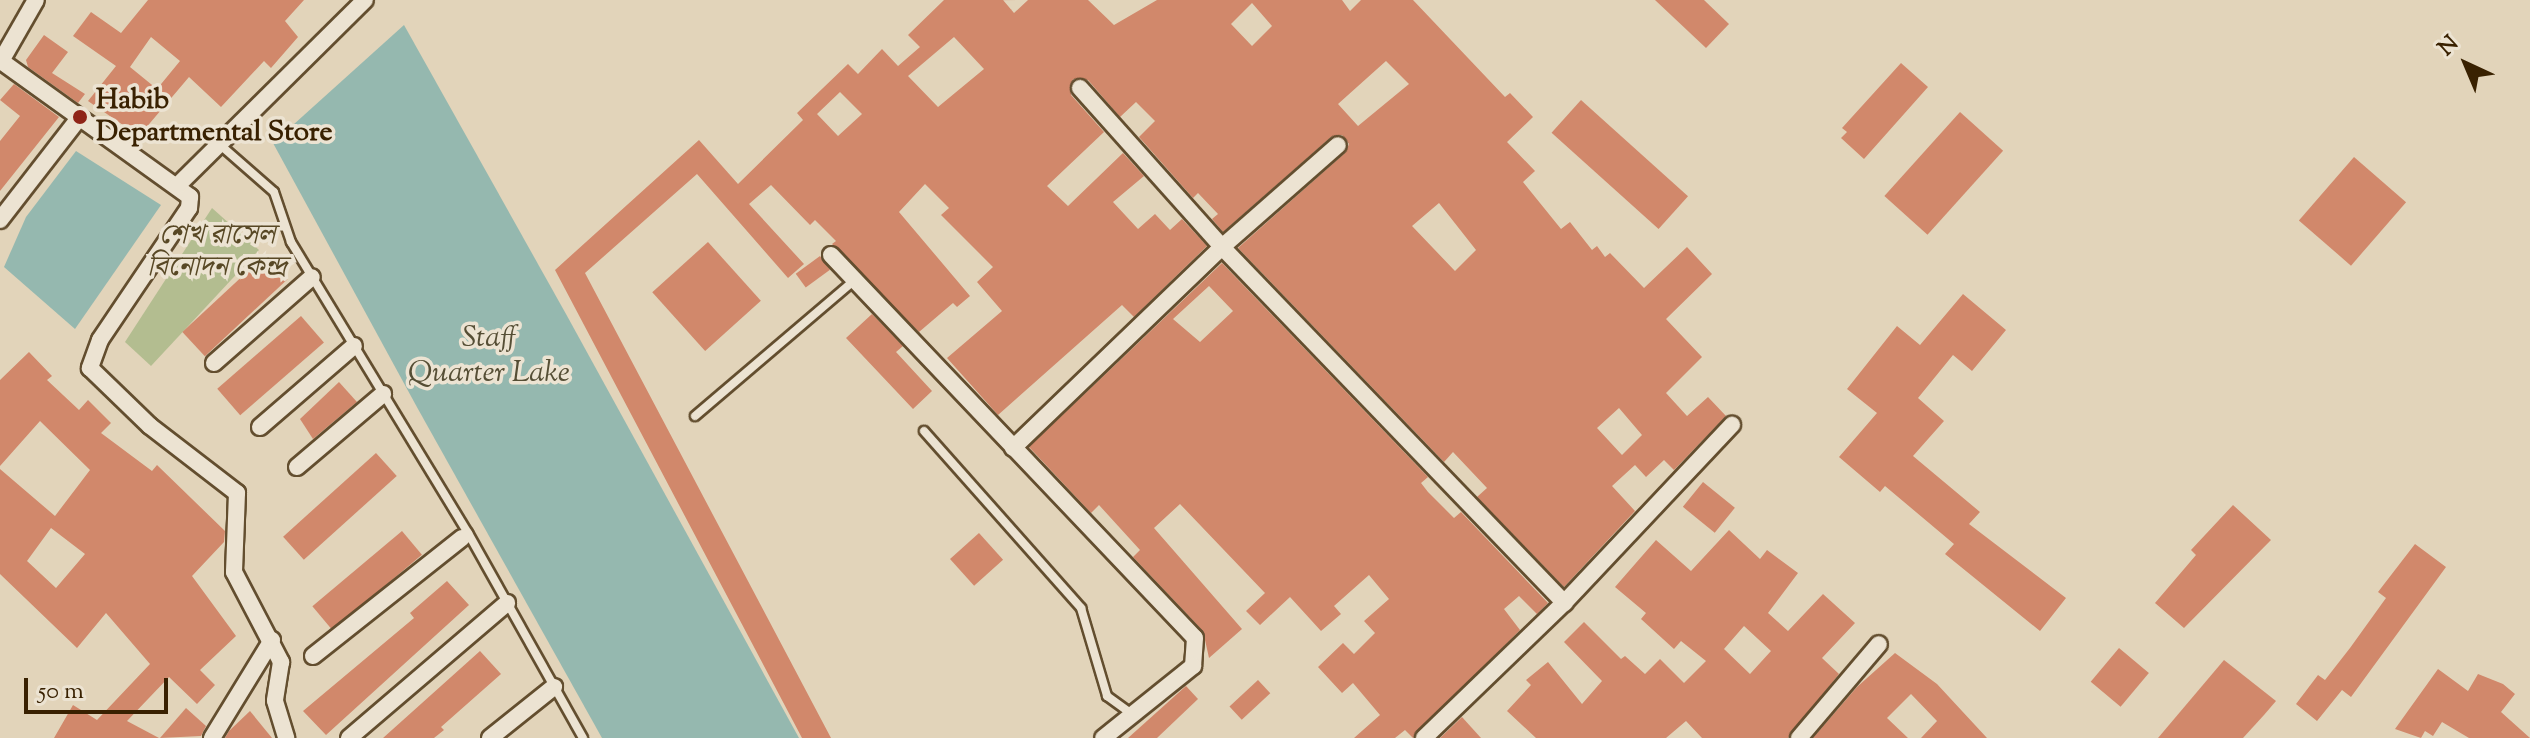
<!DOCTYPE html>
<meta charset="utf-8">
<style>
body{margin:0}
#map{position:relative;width:2530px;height:738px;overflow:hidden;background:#e2d4ba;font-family:"Sorts Mill Goudy","Noto Serif Bengali",serif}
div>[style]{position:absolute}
.green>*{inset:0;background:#b3bd90}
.water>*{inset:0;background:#95b8af}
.building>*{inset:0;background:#d1886b;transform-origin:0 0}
.roads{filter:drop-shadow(2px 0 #634e2f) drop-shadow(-2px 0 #634e2f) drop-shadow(0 2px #634e2f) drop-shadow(0 -2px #634e2f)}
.service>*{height:8px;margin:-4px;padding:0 4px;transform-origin:4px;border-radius:4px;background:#ece3d2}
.minor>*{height:16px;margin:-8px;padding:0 8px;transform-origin:8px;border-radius:8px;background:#ece3d2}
.dots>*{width:22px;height:22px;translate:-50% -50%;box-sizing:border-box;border:4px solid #ece3d2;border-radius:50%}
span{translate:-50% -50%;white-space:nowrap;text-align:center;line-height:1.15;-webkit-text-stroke:7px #ece3d2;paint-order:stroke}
.poi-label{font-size:28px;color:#392101;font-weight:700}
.left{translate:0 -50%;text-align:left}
.park-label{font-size:28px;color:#584825;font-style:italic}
.water-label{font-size:30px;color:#554e35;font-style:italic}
.north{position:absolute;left:2426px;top:24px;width:80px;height:80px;-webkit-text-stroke:6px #ece3d2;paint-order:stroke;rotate:316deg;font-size:22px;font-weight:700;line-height:32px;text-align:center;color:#392101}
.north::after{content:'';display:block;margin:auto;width:28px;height:36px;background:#392101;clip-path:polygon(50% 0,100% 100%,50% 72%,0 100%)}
.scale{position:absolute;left:24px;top:678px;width:144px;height:36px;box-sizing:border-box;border:4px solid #392101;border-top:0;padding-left:10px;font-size:24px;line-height:28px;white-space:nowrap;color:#392101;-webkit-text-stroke:6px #ece3d2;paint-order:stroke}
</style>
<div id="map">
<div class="green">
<i style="clip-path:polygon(212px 208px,259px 250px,151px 366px,125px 342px)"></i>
</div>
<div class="water">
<i style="clip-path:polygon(404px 25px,566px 314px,799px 738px,602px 738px,418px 409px,273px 143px)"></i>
<i style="clip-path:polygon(76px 151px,161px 205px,75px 329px,4px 267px,26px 217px)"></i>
</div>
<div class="building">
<i style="clip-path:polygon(evenodd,148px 0,304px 0,285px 21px,298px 37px,271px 68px,264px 61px,221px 107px,189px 77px,139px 136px,88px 101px,116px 66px,73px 36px,91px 12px,121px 33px,148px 0,151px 37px,180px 61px,157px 89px,130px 67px,151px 37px)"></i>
<i style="clip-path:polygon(evenodd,944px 0,1003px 0,1014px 13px,1028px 0,1088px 0,1114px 25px,1157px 0,1342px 0,1350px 11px,1361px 0,1413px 0,1505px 97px,1510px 93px,1533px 117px,1507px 142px,1535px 171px,1523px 182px,1561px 229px,1570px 222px,1592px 250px,1597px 246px,1605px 257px,1610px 253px,1644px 288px,1687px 247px,1712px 274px,1666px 319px,1702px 357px,1666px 393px,1687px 416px,1708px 397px,1726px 416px,1674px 470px,1664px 460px,1646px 477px,1635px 465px,1612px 486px,1635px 511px,1564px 587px,1477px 497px,1487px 488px,1453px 452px,1444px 462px,1238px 248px,1345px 153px,1349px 144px,1342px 135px,1331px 137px,1223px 232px,1212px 219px,1218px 214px,1198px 193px,1193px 198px,1139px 137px,1155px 121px,1136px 102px,1120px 117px,1088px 80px,1073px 79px,1071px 95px,1104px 132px,1047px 186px,1068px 206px,1123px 153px,1144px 176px,1113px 202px,1138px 229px,1155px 214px,1170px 230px,1182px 219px,1207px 246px,1134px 317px,1122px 305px,998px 415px,947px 358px,1002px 311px,977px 282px,993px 267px,941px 215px,949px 208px,925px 184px,899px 212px,970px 296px,957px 307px,953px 303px,919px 332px,832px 244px,836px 241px,815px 220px,810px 225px,771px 185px,749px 204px,804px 264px,788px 278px,697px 174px,585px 273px,831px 738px,802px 738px,555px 270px,699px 140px,738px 184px,803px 120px,797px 113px,848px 64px,858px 74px,882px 49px,898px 66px,920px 47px,908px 35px,944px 0,1252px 3px,1272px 26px,1252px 46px,1231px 24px,1252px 3px,944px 0,954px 37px,984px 69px,938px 107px,908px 76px,954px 37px,944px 0,1386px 61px,1409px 84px,1358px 126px,1338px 104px,1386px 61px,944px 0,840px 92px,862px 114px,838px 136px,817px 114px,840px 92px,944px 0,1439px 203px,1476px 250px,1455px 271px,1412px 226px,1439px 203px,944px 0,1619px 408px,1642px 435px,1622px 455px,1597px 428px,1619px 408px)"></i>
<i style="clip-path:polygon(1655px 0,1704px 0,1729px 24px,1706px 48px)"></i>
<i style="clip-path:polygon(44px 35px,68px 52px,52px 73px,85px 94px,78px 103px,28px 67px,26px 60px)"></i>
<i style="clip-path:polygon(1901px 63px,1928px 87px,1864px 159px,1841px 138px,1847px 132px,1842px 128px)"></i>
<i style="clip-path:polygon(14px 84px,59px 117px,0 191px,0 141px,20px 116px,0 100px)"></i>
<i style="left:1581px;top:100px;width:144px;height:44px;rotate:42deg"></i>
<i style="left:1960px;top:112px;width:58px;height:113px;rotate:42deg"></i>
<i style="left:2354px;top:157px;width:69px;height:84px;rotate:41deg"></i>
<i style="left:708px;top:242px;width:79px;height:75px;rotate:48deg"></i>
<i style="left:265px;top:255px;width:33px;height:113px;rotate:47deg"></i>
<i style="left:820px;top:256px;width:17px;height:30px;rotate:54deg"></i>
<i style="clip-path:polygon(evenodd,1222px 263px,1428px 477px,1421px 483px,1428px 492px,1454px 518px,1461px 512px,1548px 603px,1537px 614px,1519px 596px,1504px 609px,1520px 630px,1413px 738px,1405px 730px,1395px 738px,1354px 738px,1380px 715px,1353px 683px,1342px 693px,1318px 667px,1343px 643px,1354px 654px,1375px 633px,1364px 621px,1389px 599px,1369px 575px,1334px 606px,1341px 614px,1321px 631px,1290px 597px,1260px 625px,1246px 611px,1265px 593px,1180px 504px,1154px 528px,1242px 629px,1209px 658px,1203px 631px,1133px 557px,1140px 550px,1099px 505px,1091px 513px,1029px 447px,1222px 263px,1209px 286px,1233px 311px,1200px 342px,1173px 319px,1209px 286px)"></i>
<i style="clip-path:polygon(1963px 294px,2006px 330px,1972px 371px,1953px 355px,1918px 398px,1944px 421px,1913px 456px,1980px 512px,1969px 524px,2066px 598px,2040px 631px,1945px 554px,1954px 544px,1885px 486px,1880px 492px,1839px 457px,1877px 413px,1847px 389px,1897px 326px,1920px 345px)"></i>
<i style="clip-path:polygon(872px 314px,903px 346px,896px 352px,932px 391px,913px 409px,846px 338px)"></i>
<i style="left:301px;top:316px;width:35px;height:111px;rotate:49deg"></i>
<i style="clip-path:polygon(evenodd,29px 352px,52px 376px,47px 380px,79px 410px,88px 400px,111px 423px,101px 433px,152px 471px,157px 465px,225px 531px,224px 542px,192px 576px,236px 636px,200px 670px,215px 685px,197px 704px,169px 677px,127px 721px,159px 738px,54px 738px,73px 705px,97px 720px,150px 664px,106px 613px,77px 648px,0 574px,0 469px,55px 516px,90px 470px,40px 421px,0 466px,0 380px,29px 352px,51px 528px,85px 554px,56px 588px,27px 561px,51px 528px)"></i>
<i style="clip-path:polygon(339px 382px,357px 402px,313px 439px,300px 419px)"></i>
<i style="left:376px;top:453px;width:31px;height:125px;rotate:48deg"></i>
<i style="left:1703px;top:482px;width:41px;height:32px;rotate:39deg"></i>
<i style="clip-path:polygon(2233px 505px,2271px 540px,2184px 628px,2155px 603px,2196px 555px,2191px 550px)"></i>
<i style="clip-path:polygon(evenodd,1729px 530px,1760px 559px,1767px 550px,1798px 573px,1768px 613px,1788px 631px,1823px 594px,1855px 623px,1822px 658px,1839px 674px,1788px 738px,1702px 738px,1686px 721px,1666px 738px,1536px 738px,1507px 711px,1531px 685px,1526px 680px,1548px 662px,1582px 704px,1602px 681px,1564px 642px,1584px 622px,1621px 659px,1625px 656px,1645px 674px,1660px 659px,1684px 683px,1706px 661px,1681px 641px,1674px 649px,1641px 619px,1646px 613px,1615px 587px,1656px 540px,1691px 571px,1729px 530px,1744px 626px,1771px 651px,1750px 674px,1724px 649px,1744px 626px)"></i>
<i style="left:402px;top:531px;width:31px;height:117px;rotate:50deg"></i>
<i style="left:979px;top:533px;width:36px;height:39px;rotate:48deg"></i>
<i style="clip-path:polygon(2415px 544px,2446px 567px,2351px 697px,2342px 690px,2317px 721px,2296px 704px,2318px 675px,2325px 680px,2350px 648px,2386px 598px,2378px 592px)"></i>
<i style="clip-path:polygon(447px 581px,469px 605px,326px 735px,303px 711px,414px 618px,410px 613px)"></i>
<i style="left:2119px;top:648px;width:39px;height:44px;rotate:40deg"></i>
<i style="clip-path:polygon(480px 651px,501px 674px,441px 727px,444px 730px,434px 738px,383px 738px)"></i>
<i style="clip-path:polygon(1895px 653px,1937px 684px,1987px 738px,1921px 738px,1937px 721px,1911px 694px,1887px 718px,1908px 738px,1813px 738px,1857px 687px)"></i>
<i style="clip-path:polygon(2224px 660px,2276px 701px,2264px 715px,2243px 738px,2158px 738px)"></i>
<i style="clip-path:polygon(2438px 669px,2468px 691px,2478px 674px,2503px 684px,2515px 694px,2501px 712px,2530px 738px,2469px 738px,2442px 722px,2433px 736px,2425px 731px,2421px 738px,2395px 729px)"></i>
<i style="left:1258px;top:680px;width:18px;height:39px;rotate:47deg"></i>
<i style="clip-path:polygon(1186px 686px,1198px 699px,1157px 738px,1128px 738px)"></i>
<i style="clip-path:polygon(186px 708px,206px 726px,201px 736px,160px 738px)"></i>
<i style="clip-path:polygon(250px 711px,272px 738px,225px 738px,229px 731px)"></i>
<i style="clip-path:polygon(1462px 717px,1481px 738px,1440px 738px)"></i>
</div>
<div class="roads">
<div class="service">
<i style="left:218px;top:143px;width:74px;rotate:41.2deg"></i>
<i style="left:274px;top:192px;width:53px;rotate:71.2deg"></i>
<i style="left:291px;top:242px;width:341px;rotate:58.7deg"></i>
<i style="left:468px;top:533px;width:235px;rotate:60.7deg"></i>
<i style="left:695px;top:416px;width:210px;rotate:-40.4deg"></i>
<i style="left:924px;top:431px;width:237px;rotate:48.4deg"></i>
<i style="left:1081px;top:608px;width:92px;rotate:73.5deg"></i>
<i style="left:1107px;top:696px;width:32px;rotate:36deg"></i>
</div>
<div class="minor">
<i style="left:1px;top:61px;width:233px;rotate:35.7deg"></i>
<i style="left:190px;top:197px;width:11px;rotate:95deg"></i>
<i style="left:189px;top:208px;width:159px;rotate:124deg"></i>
<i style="left:100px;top:340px;width:30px;rotate:110deg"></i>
<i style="left:90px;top:368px;width:83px;rotate:44deg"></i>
<i style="left:150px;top:426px;width:110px;rotate:37.6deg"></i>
<i style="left:237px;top:493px;width:79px;rotate:92.2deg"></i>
<i style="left:234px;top:572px;width:102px;rotate:62.4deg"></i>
<i style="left:281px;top:662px;width:39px;rotate:99deg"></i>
<i style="left:275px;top:701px;width:39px;rotate:73deg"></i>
<i style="left:1px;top:61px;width:70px;rotate:-60.2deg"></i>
<i style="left:1080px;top:88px;width:213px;rotate:48.2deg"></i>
<i style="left:1222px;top:247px;width:494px;rotate:46.1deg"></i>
<i style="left:177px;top:186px;width:264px;rotate:-44.7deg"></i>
<i style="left:0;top:220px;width:130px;rotate:-52.2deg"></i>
<i style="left:831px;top:255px;width:528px;rotate:46.46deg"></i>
<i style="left:1195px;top:638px;width:28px;rotate:94deg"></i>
<i style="left:1193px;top:666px;width:115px;rotate:141.3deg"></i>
<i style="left:214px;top:363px;width:130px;rotate:-41.3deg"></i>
<i style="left:260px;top:427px;width:124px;rotate:-40.8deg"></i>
<i style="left:1013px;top:448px;width:290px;rotate:-43.9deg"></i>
<i style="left:1222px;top:247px;width:154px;rotate:-41.3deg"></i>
<i style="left:297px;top:467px;width:113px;rotate:-40.3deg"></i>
<i style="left:313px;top:656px;width:190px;rotate:-38.4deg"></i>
<i style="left:212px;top:738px;width:115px;rotate:-58.5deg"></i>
<i style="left:349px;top:738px;width:208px;rotate:-40.5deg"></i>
<i style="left:490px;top:738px;width:82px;rotate:-38.6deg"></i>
<i style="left:1424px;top:738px;width:194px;rotate:-44deg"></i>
<i style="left:1564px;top:603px;width:245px;rotate:-46.7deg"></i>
<i style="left:1799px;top:738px;width:123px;rotate:-49.6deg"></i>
</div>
</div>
<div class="dots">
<i style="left:80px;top:117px;background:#8f2418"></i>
</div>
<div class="poi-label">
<span class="left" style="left:96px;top:117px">Habib<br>Departmental Store</span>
</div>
<div class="park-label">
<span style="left:217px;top:252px">শেখ রাসেল<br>বিনোদন কেন্দ্র</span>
</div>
<div class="water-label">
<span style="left:489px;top:356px">Staff<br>Quarter Lake</span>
</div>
<div class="north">N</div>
<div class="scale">50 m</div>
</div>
